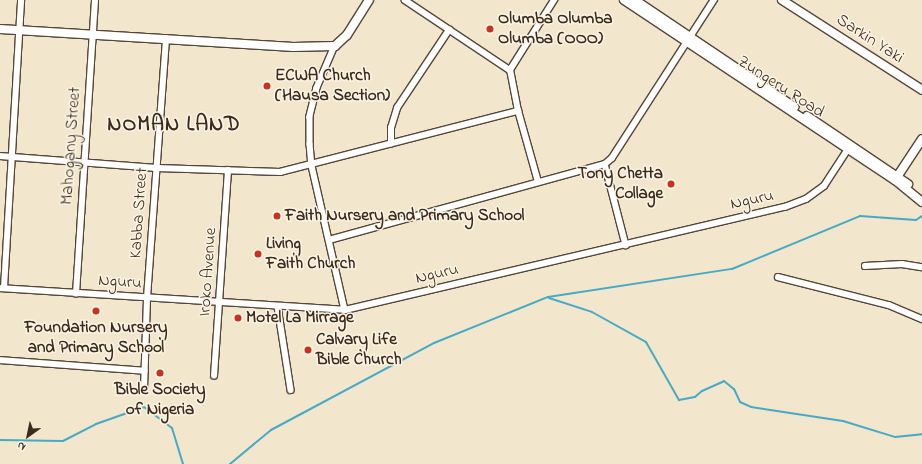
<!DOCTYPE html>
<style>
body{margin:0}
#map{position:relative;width:922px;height:464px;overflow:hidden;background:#f2e7cc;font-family:"Indie Flower",sans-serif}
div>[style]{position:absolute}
.stream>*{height:2px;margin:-1px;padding:0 1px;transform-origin:1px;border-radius:1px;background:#46aac6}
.roads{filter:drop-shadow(1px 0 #564638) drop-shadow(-1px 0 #564638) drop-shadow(0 1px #564638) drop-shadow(0 -1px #564638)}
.street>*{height:5.5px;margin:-2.75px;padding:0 2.75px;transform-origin:2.75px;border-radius:2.75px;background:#fff}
.secondary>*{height:8px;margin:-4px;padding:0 4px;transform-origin:4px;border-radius:4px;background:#fff}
.dots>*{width:11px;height:11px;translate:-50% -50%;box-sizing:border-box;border:2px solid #fcf5e5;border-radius:50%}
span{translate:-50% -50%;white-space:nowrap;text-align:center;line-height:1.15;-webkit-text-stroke:3px #fcf5e5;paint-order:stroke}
.poi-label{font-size:17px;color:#3b2a1e;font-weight:700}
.left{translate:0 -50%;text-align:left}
.right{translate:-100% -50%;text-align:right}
.street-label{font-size:17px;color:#3b2a1e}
.district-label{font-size:21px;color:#3b2a1e;font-weight:700;letter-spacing:1px}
.north{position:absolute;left:8px;top:416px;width:40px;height:40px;-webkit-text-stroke:3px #fcf5e5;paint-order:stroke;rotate:213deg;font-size:11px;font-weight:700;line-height:16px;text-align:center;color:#3b2a1e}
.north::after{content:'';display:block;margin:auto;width:14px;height:18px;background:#3b2a1e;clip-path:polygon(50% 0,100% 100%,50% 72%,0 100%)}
</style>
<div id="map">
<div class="stream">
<i style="left:549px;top:298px;width:45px;rotate:18deg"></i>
<i style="left:592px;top:312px;width:62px;rotate:29.1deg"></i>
<i style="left:646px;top:342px;width:67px;rotate:60.4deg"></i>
<i style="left:679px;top:400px;width:16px;rotate:-11deg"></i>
<i style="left:695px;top:397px;width:9px;rotate:-41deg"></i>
<i style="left:702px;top:391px;width:24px;rotate:-24deg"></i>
<i style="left:724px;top:381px;width:13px;rotate:39deg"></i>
<i style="left:734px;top:389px;width:14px;rotate:65deg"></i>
<i style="left:740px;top:402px;width:12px;rotate:24deg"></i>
<i style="left:751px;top:407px;width:93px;rotate:8.7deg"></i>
<i style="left:843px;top:421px;width:54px;rotate:17.1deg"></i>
<i style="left:895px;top:437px;width:27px;rotate:-6deg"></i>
<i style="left:0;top:440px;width:63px;rotate:0.9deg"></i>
<i style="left:63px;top:441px;width:37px;rotate:-27deg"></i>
<i style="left:96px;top:424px;width:51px;rotate:-19.5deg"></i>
<i style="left:144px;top:407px;width:35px;rotate:37deg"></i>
<i style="left:172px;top:428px;width:38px;rotate:73deg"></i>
<i style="left:230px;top:464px;width:53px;rotate:-39.7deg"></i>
<i style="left:271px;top:430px;width:185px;rotate:-28.1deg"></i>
<i style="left:434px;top:343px;width:123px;rotate:-22deg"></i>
<i style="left:548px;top:297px;width:186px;rotate:-8.7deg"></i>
<i style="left:732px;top:269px;width:139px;rotate:-22.5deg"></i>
<i style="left:860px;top:216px;width:56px;rotate:4.1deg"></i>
<i style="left:916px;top:220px;width:7px;rotate:-34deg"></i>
</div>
<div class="roads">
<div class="street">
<i style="left:405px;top:0;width:126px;rotate:33.7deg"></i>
<i style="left:335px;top:46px;width:46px;rotate:113.2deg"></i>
<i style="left:317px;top:88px;width:30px;rotate:104deg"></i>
<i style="left:310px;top:117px;width:27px;rotate:90deg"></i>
<i style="left:310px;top:144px;width:22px;rotate:85deg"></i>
<i style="left:312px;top:166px;width:148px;rotate:77.1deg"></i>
<i style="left:391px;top:144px;width:16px;rotate:-90deg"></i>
<i style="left:391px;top:128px;width:21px;rotate:-73deg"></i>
<i style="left:397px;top:108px;width:94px;rotate:-56.3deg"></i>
<i style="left:0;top:156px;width:157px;rotate:4.4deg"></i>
<i style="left:157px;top:168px;width:123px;rotate:1.9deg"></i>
<i style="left:280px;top:172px;width:246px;rotate:-14.4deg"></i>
<i style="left:605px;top:164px;width:84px;rotate:75.5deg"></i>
<i style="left:538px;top:182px;width:74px;rotate:-105.7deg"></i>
<i style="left:518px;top:111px;width:42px;rotate:-101deg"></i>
<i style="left:510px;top:70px;width:83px;rotate:-57.8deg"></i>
<i style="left:329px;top:240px;width:286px;rotate:-15.4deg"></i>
<i style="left:605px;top:164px;width:9px;rotate:-41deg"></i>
<i style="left:612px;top:158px;width:188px;rotate:-57.2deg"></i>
<i style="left:865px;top:266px;width:37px;rotate:-3deg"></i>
<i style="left:902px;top:264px;width:20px;rotate:9deg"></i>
<i style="left:778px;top:277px;width:114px;rotate:14.2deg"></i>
<i style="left:889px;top:305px;width:36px;rotate:23deg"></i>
<i style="left:0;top:288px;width:346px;rotate:3.6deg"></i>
<i style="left:345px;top:310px;width:452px;rotate:-13.2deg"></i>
<i style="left:785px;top:207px;width:22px;rotate:-21deg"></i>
<i style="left:806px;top:199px;width:22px;rotate:-36deg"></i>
<i style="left:824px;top:186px;width:44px;rotate:-57deg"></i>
<i style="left:4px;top:288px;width:289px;rotate:-86.6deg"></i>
<i style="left:76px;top:294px;width:295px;rotate:-86.3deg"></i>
<i style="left:278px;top:307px;width:84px;rotate:81.1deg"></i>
<i style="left:0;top:360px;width:145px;rotate:4.3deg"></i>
<i style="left:214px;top:376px;width:206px;rotate:-86.1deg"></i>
<i style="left:144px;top:389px;width:91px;rotate:-88.1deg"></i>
<i style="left:147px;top:298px;width:260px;rotate:-85.8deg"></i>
</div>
<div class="secondary">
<i style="left:624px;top:0;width:325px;rotate:33.6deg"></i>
<i style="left:895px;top:180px;width:35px;rotate:39deg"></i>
<i style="left:635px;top:0;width:192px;rotate:33.9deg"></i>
<i style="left:782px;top:0;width:166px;rotate:32.7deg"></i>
<i style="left:0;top:29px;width:294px;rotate:3.5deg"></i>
<i style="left:293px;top:47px;width:42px;rotate:-1.4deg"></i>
<i style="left:335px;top:46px;width:16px;rotate:-43deg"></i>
<i style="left:347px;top:35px;width:41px;rotate:-57.8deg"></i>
<i style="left:807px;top:116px;width:122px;rotate:34deg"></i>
<i style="left:895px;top:180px;width:49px;rotate:-56.6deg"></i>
</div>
</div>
<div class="dots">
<i style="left:490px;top:29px;background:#c8321e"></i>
<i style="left:267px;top:86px;background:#c8321e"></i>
<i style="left:671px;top:184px;background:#c8321e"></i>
<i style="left:277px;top:216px;background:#c8321e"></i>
<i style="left:258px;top:254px;background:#c8321e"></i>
<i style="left:96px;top:311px;background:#c8321e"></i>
<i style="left:238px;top:318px;background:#c8321e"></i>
<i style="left:308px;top:350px;background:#c8321e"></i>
<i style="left:160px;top:373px;background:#c8321e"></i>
</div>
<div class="poi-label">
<span class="left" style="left:498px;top:29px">Olumba Olumba<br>Olumba (OOO)</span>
<span class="left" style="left:275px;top:86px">ECWA Church<br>(Hausa Section)</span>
<span class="right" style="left:663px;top:184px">Tony Chetta<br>Collage</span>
<span class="left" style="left:285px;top:216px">Faith Nursery and Primary School</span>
<span class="left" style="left:266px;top:254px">Living<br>Faith Church</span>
<span class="left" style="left:246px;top:318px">Motel La Mirrage</span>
<span style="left:96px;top:338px">Foundation Nursery<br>and Primary School</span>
<span class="left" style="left:316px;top:350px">Calvary Life<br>Bible Church</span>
<span style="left:160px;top:400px">Bible Society<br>of Nigeria</span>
</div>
<div class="street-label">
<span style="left:870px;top:39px;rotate:33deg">Sarkin Yaki</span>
<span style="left:781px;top:87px;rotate:33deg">Zungeru Road</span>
<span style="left:71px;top:146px;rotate:-86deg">Mahogany Street</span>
<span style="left:752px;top:200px;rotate:-12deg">Nguru</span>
<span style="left:139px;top:213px;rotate:-86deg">Kabba Street</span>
<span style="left:208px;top:272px;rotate:-86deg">Iroko Avenue</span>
<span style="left:437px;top:274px;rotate:-13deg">Nguru</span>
<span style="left:120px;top:282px;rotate:4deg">Nguru</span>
</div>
<div class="district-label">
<span style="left:174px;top:125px">NOMAN LAND</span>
</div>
<div class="north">N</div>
</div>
